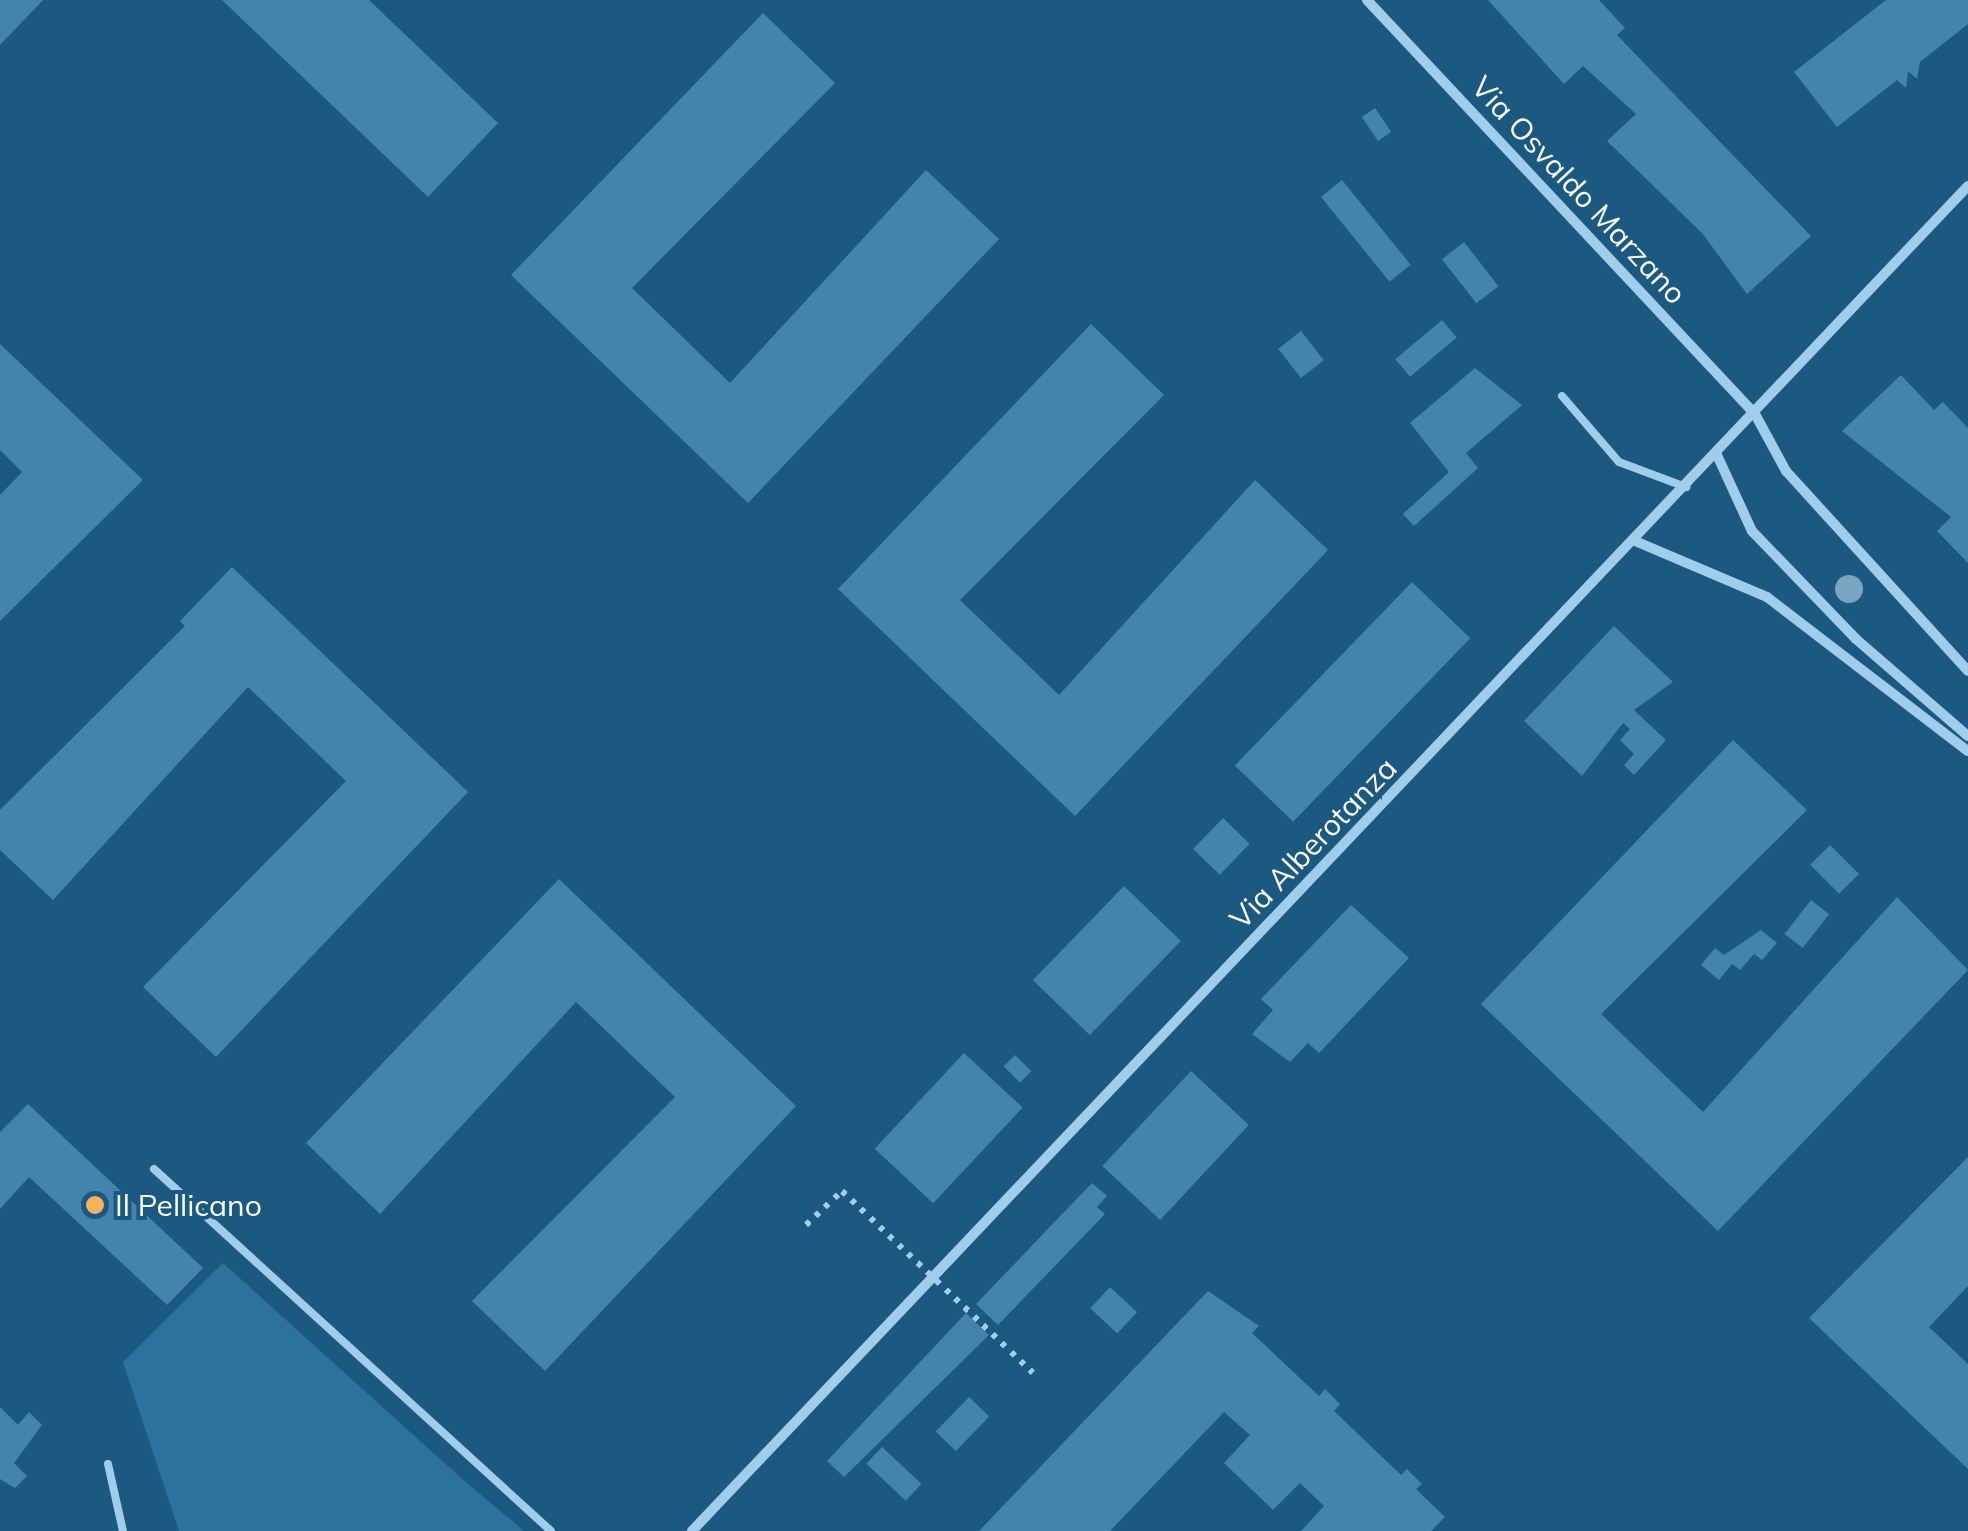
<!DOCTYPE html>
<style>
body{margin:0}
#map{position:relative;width:1968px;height:1531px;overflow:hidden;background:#1c5981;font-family:Mulish,sans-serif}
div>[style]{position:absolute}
.green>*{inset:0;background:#2b729e}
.building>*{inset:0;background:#4483ab;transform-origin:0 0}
.path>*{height:6px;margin-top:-3px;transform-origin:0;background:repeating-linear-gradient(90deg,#a0ceea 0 5px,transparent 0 13px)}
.lane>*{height:8px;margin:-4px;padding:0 4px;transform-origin:4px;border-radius:4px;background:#a0ceea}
.street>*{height:10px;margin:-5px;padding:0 5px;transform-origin:5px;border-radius:5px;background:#a0ceea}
.path-bridge>*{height:6px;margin-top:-3px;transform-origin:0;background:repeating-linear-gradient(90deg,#a0ceea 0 5px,transparent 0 13px)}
.trees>*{width:28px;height:28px;margin:-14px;border-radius:50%;background:#79a5c2}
.dots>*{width:28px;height:28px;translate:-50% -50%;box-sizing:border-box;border:5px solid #1c5981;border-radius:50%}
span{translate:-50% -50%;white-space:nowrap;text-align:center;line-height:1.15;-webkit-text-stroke:8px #1c5981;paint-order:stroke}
.street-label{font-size:30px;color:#fff}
.poi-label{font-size:30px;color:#fff}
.left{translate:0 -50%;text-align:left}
</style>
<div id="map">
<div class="green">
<i style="clip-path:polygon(223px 1263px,461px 1478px,524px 1531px,179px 1531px,123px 1362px)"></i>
</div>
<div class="building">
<i style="clip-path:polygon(0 0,43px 0,0 45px)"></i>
<i style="clip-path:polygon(222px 0,369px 0,498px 123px,428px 197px)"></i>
<i style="clip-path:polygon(1488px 0,1599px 0,1625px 28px,1617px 35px,1811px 236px,1747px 294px,1702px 233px,1607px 141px,1636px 114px,1583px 66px,1564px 84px)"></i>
<i style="clip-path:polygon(1886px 0,1968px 0,1968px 24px,1920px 62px,1917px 79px,1908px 71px,1906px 88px,1897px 80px,1837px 127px,1794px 72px)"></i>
<i style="clip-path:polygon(763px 13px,835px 83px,632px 288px,730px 383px,926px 170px,999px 239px,748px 503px,511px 275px)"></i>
<i style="left:1375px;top:108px;width:29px;height:16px;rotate:56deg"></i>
<i style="left:1342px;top:180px;width:109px;height:27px;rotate:51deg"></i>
<i style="left:1464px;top:242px;width:56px;height:28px;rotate:52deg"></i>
<i style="left:1442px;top:320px;width:23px;height:61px;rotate:50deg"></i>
<i style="clip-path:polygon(1091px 324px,1164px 395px,960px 600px,1059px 695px,1255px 480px,1328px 550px,1075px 816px,838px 589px)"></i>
<i style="left:1301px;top:331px;width:37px;height:29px;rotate:52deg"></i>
<i style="clip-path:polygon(0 344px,143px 480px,0 621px,0 495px,22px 472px,0 450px)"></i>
<i style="clip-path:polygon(1475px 368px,1522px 405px,1466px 453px,1478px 468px,1414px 526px,1403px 514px,1449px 472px,1410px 423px)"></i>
<i style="clip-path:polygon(1901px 375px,1934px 410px,1943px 402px,1968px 428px,1968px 563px,1937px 531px,1951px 517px,1842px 431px)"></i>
<i style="clip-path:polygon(232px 567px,468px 792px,216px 1057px,143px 987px,346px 781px,248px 687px,53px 900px,0 850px,0 810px,185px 626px,180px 621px)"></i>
<i style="left:1412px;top:582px;width:81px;height:255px;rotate:44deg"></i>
<i style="clip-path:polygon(1614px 626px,1673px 682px,1634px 710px,1666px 740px,1634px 775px,1624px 765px,1634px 754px,1620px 740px,1630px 729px,1623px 723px,1582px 776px,1524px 721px)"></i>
<i style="clip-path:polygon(1733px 740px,1807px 810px,1601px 1014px,1703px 1112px,1897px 897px,1968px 970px,1718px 1231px,1481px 1004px)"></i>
<i style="left:1223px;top:818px;width:37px;height:43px;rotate:44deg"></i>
<i style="left:1830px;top:845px;width:41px;height:28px;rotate:45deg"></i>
<i style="clip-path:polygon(559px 879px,796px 1106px,545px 1371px,472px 1301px,675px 1097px,576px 1002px,380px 1214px,306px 1143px)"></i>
<i style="left:1124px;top:886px;width:79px;height:131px;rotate:44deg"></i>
<i style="left:1811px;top:900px;width:23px;height:43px;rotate:38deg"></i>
<i style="clip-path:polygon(1351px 905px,1409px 958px,1319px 1053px,1308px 1043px,1290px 1062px,1252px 1034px,1273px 1010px,1261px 999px)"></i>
<i style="clip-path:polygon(1761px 930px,1777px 943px,1762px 960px,1754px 954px,1740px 970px,1732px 964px,1719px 980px,1701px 965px,1715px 948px,1724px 955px)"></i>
<i style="left:964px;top:1053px;width:80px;height:131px;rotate:43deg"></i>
<i style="left:1015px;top:1055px;width:23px;height:16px;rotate:45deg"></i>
<i style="left:1191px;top:1071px;width:79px;height:130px;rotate:43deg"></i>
<i style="clip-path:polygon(28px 1104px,203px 1268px,167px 1305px,29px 1177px,0 1209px,0 1132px)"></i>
<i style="clip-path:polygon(1968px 1157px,1968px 1286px,1929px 1327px,1968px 1364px,1968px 1469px,1809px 1318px)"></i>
<i style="clip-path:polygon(1092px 1183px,1107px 1196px,1097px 1207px,1105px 1214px,998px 1325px,976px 1304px)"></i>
<i style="left:1110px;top:1287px;width:37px;height:29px;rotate:43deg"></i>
<i style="clip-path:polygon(1208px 1291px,1259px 1326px,1252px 1333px,1319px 1396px,1325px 1389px,1340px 1404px,1334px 1411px,1401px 1475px,1407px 1469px,1422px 1484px,1416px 1489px,1445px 1517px,1431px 1531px,1301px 1531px,1324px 1506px,1300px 1483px,1273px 1510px,1224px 1463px,1250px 1435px,1224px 1412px,1110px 1531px,979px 1531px)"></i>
<i style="clip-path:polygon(966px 1313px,989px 1335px,844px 1477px,827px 1461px)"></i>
<i style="left:969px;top:1397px;width:28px;height:48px;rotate:44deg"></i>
<i style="clip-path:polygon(0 1407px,18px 1425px,29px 1412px,42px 1425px,14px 1463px,27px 1476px,15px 1488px,0 1479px)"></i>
<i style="left:882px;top:1447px;width:54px;height:23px;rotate:43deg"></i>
</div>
<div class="path">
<i style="left:806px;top:1225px;width:50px;rotate:-43.4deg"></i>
<i style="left:983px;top:1325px;width:69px;rotate:43.8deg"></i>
</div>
<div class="lane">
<i style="left:1562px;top:396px;width:87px;rotate:49.2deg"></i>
<i style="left:1619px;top:462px;width:72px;rotate:20.5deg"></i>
<i style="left:154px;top:1169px;width:537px;rotate:42.36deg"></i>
<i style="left:108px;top:1464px;width:69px;rotate:77.4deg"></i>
</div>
<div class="street">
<i style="left:1367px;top:0;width:567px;rotate:46.86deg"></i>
<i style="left:1755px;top:414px;width:65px;rotate:61.5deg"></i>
<i style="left:1786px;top:471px;width:270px;rotate:47.7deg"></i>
<i style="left:1717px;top:455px;width:84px;rotate:65.3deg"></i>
<i style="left:1752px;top:531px;width:150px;rotate:46.1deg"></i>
<i style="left:1856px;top:639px;width:148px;rotate:40.9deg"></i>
<i style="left:1635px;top:541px;width:143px;rotate:23deg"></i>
<i style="left:1767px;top:597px;width:253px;rotate:37.5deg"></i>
<i style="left:692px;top:1531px;width:1854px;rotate:-46.51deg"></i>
</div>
<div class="path-bridge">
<i style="left:842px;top:1191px;width:195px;rotate:43.5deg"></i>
</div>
<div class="trees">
<i style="left:1849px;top:589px"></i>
</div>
<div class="dots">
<i style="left:95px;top:1205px;background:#fab25e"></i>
</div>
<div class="street-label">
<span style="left:1579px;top:190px;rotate:47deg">Via Osvaldo Marzano</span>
<span style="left:1313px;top:843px;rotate:-46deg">Via Alberotanza</span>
</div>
<div class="poi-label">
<span class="left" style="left:115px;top:1205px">Il Pellicano</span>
</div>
</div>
